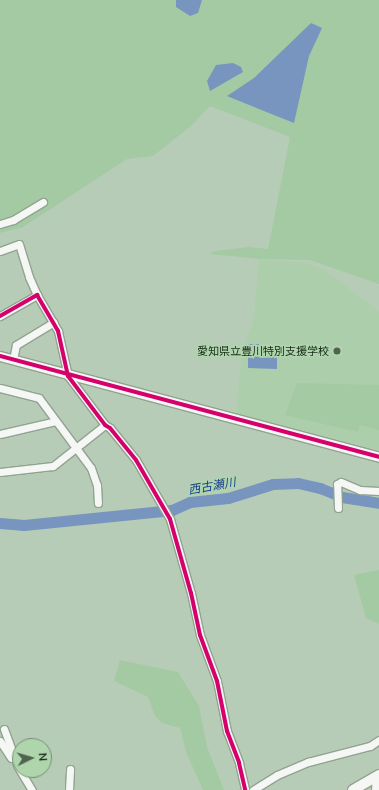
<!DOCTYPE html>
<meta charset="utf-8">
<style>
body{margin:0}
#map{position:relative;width:379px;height:790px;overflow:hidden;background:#b7ccb6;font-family:Mulish,"Noto Sans JP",sans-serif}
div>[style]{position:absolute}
.built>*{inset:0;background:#acceaa}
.green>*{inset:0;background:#a4caa3}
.water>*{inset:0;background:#7795be}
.river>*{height:11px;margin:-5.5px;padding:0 5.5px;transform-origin:5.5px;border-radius:5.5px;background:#7795be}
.roads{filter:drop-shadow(1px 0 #92a291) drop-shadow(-1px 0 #92a291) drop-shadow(0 1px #92a291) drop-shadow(0 -1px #92a291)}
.minor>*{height:7px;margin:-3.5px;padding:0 3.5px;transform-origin:3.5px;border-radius:3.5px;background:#f4f7f4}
.tertiary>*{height:9px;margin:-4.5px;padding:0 4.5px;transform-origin:4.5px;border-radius:4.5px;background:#f4f7f4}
.secondary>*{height:10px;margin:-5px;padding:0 5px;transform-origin:5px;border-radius:5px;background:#f4f7f4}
.cycleway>*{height:4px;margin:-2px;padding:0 2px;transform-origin:2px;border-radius:2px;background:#d6006c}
.dots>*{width:11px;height:11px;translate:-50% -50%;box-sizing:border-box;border:2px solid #afd5ad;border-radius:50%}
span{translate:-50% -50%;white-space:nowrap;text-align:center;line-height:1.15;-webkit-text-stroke:3.5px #afd5ad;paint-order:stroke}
.poi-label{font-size:11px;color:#1a291a}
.right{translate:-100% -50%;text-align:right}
.water-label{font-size:12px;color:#1b3d90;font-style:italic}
.north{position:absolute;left:12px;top:738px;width:40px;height:40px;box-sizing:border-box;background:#afd5ad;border:1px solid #739072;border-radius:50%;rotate:85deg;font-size:11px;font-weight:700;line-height:16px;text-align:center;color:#1a291a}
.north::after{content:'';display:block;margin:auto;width:14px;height:18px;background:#516251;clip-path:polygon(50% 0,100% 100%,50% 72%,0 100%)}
</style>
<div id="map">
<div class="built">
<i style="clip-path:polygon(259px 260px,302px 262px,324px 269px,379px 312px,379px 450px,236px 413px,242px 353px,254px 317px)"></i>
</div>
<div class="green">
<i style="clip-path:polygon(0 0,379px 0,379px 284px,310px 260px,260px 259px,210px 254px,215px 251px,249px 247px,268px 249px,290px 137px,210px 106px,191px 126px,153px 156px,127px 159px,23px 227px,0 233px)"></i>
<i style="clip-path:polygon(297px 383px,379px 385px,379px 430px,360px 425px,358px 432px,285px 415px)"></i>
<i style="clip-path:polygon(379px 570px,379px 624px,366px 618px,354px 575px)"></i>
<i style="clip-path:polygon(120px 660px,178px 672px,199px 706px,207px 747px,224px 790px,203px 790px,186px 752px,180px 728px,162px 723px,155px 716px,148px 697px,114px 681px)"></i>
</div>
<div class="water">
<i style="clip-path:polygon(176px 0,202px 0,198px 13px,190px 16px,176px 7px)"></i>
<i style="clip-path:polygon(311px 23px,322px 28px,309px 56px,294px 123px,227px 96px,254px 78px)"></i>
<i style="clip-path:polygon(233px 63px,241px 67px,243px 72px,210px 91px,207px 81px,216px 65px)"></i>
<i style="clip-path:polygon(248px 344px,259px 344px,260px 352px,277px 353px,277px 369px,248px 368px)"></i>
</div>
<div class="river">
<i style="left:0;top:523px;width:24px;rotate:5deg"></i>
<i style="left:24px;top:525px;width:149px;rotate:-5.8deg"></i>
<i style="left:172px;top:510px;width:20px;rotate:-24deg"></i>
<i style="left:190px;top:502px;width:38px;rotate:-6deg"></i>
<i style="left:228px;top:498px;width:47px;rotate:-17.3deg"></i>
<i style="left:273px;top:484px;width:25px;rotate:-2deg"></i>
<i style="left:298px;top:483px;width:23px;rotate:13deg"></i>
<i style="left:320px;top:488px;width:24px;rotate:22deg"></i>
<i style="left:342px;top:497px;width:37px;rotate:9deg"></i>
</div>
<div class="roads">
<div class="minor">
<i style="left:0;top:224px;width:14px;rotate:-17deg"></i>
<i style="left:13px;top:220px;width:35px;rotate:-31deg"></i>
<i style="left:0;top:251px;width:20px;rotate:-20deg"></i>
<i style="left:19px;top:244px;width:34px;rotate:73deg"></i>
<i style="left:29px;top:277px;width:20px;rotate:66deg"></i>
<i style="left:0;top:316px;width:43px;rotate:-29.6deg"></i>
<i style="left:37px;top:295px;width:42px;rotate:59.7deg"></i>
<i style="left:58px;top:331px;width:46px;rotate:77.5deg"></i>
<i style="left:68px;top:376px;width:61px;rotate:52.9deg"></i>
<i style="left:105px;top:425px;width:6px;rotate:31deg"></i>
<i style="left:110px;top:428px;width:41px;rotate:50.9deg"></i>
<i style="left:136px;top:460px;width:68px;rotate:60deg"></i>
<i style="left:170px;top:519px;width:77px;rotate:74.2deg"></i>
<i style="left:191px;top:593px;width:43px;rotate:77.9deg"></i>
<i style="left:200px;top:635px;width:49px;rotate:69.7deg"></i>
<i style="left:217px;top:681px;width:51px;rotate:78.7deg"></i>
<i style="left:227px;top:731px;width:34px;rotate:69deg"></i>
<i style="left:239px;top:763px;width:28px;rotate:77deg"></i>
<i style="left:13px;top:360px;width:15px;rotate:-79deg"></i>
<i style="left:16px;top:345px;width:44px;rotate:-31.2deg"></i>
<i style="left:0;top:388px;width:40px;rotate:14.4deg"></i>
<i style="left:39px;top:398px;width:87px;rotate:53.4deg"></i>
<i style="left:91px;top:468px;width:18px;rotate:71deg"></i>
<i style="left:97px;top:485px;width:18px;rotate:87deg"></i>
<i style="left:0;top:434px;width:57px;rotate:-13.1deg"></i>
<i style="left:0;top:472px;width:53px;rotate:-6.5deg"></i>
<i style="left:53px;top:466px;width:66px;rotate:-38.3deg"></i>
<i style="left:338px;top:508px;width:24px;rotate:-92deg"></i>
<i style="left:337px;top:484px;width:4px;rotate:-27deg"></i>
<i style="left:341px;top:482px;width:21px;rotate:23deg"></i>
<i style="left:360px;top:490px;width:19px;rotate:3deg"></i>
<i style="left:4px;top:729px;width:40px;rotate:69.8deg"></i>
<i style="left:18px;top:767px;width:27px;rotate:59deg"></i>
<i style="left:0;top:741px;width:20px;rotate:57deg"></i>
<i style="left:69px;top:790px;width:21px;rotate:-87deg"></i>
<i style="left:253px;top:790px;width:28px;rotate:-32deg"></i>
<i style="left:277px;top:775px;width:34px;rotate:-23deg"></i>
<i style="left:308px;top:762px;width:64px;rotate:-14.5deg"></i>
<i style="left:370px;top:746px;width:11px;rotate:-34deg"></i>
<i style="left:375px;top:790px;width:13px;rotate:-86deg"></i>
</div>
<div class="tertiary">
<i style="left:0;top:356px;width:392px;rotate:14.9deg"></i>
</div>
<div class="secondary">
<i style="left:353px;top:790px;width:30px;rotate:-30deg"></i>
</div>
</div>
<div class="cycleway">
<i style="left:0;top:316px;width:43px;rotate:-29.6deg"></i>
<i style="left:37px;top:295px;width:42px;rotate:59.7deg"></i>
<i style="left:58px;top:331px;width:46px;rotate:77.5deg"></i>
<i style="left:68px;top:376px;width:61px;rotate:52.9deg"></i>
<i style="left:105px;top:425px;width:6px;rotate:31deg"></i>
<i style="left:110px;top:428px;width:41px;rotate:50.9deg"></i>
<i style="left:136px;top:460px;width:68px;rotate:60deg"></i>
<i style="left:170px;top:519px;width:77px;rotate:74.2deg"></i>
<i style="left:191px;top:593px;width:43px;rotate:77.9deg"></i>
<i style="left:200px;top:635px;width:49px;rotate:69.7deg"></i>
<i style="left:217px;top:681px;width:51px;rotate:78.7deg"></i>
<i style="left:227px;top:731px;width:34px;rotate:69deg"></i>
<i style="left:239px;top:763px;width:28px;rotate:77deg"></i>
<i style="left:0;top:356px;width:392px;rotate:14.9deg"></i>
</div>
<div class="dots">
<i style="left:337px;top:351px;background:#516251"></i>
</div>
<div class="poi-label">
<span class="right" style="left:329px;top:351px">愛知県立豊川特別支援学校</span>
</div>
<div class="water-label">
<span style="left:212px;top:486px;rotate:-10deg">西古瀬川</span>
</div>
<div class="north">N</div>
</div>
